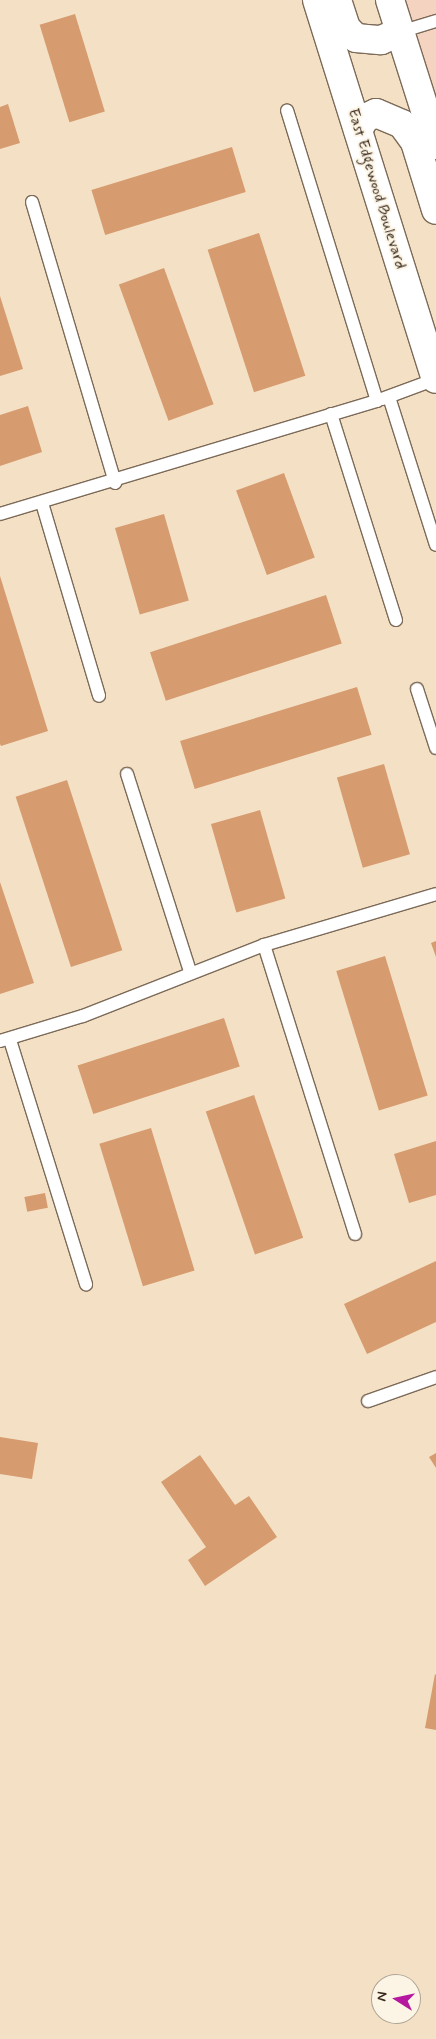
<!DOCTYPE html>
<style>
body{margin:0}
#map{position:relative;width:436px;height:2039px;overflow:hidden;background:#f4e1c5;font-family:Mynerve,sans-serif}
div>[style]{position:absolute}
.built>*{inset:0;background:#f5d3c1}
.building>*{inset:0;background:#d69b6f;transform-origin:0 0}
.roads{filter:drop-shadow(1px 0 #7c6a58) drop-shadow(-1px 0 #7c6a58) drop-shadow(0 1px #7c6a58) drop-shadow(0 -1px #7c6a58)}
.service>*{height:12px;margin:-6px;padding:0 6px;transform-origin:6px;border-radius:6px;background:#fff}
.tertiary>*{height:28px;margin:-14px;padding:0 14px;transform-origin:14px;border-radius:14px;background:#fff}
span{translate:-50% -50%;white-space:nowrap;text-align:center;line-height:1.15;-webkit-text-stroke:4px #fcf5e5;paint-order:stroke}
.street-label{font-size:16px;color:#3b2a1e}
.north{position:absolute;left:371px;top:1974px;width:50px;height:50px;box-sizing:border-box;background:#fcf5e5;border:1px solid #afa495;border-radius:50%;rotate:280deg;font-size:14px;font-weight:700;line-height:20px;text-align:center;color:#3b2a1e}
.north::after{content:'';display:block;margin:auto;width:18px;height:22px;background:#b5179e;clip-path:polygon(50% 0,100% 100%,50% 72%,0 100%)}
</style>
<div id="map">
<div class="built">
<i style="clip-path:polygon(404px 0,436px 0,436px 100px)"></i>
</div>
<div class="building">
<i style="left:75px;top:14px;width:102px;height:37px;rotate:73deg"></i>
<i style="clip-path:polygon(8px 104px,20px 143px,0 149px,0 107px)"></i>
<i style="left:232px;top:147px;width:47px;height:147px;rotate:73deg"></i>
<i style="left:259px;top:233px;width:150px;height:54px;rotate:72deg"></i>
<i style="left:164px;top:268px;width:145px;height:48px;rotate:70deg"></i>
<i style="clip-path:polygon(0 296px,23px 369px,0 376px)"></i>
<i style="clip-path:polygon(28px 406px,42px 452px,0 466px,0 415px)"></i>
<i style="left:284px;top:473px;width:90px;height:51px;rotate:70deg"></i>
<i style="left:164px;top:514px;width:90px;height:51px;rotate:74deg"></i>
<i style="clip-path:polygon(0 576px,48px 731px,1px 746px,0 744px)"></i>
<i style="left:326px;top:595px;width:51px;height:185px;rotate:72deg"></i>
<i style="left:357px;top:687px;width:50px;height:185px;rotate:73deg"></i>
<i style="left:384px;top:764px;width:94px;height:49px;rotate:74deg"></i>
<i style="left:67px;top:780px;width:179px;height:54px;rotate:72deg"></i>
<i style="left:260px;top:810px;width:92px;height:51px;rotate:74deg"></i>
<i style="clip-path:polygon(0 882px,34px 983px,0 994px)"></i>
<i style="clip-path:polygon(436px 941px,436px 957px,431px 943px)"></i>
<i style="left:385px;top:956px;width:146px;height:51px;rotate:73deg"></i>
<i style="left:224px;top:1018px;width:51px;height:154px;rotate:72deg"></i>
<i style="left:254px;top:1095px;width:151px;height:51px;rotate:71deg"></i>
<i style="left:151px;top:1128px;width:149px;height:54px;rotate:73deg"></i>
<i style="clip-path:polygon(436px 1141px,436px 1195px,409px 1203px,394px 1154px)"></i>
<i style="left:45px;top:1193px;width:15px;height:21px;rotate:79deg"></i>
<i style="clip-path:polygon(436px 1261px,436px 1322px,367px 1354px,344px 1304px)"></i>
<i style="clip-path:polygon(0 1437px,38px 1443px,32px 1479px,0 1474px)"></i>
<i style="clip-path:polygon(436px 1453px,436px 1468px,429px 1457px)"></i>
<i style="clip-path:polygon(200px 1455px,235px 1505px,249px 1496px,277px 1537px,205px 1586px,188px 1560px,206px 1547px,161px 1482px)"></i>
<i style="clip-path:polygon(435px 1674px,436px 1675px,436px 1730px,425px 1728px)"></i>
</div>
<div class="roads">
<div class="service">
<i style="left:400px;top:32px;width:38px;rotate:-17deg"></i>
<i style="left:32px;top:202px;width:293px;rotate:73.5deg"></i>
<i style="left:389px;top:397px;width:155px;rotate:72.4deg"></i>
<i style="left:382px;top:399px;width:58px;rotate:-20.3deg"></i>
<i style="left:331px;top:414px;width:216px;rotate:72.5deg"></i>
<i style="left:42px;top:503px;width:201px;rotate:73.5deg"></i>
<i style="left:0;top:514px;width:394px;rotate:-16.7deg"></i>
<i style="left:377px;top:401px;width:304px;rotate:-107.2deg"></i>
<i style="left:417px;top:689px;width:62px;rotate:72.1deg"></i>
<i style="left:127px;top:774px;width:207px;rotate:72.3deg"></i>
<i style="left:264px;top:945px;width:303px;rotate:72.5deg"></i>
<i style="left:10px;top:1040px;width:256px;rotate:72.7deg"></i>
<i style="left:0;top:1041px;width:87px;rotate:-16.8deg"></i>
<i style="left:83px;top:1016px;width:194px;rotate:-21.4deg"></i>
<i style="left:264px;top:945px;width:179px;rotate:-16.5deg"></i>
<i style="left:368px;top:1401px;width:72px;rotate:-19.4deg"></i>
</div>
<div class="tertiary">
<i style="left:317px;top:0;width:397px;rotate:72.6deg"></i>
<i style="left:337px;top:0;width:29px;rotate:72deg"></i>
<i style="left:346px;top:28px;width:14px;rotate:45deg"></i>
<i style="left:356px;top:38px;width:25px;rotate:5deg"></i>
<i style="left:381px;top:40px;width:21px;rotate:-23deg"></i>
<i style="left:390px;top:0;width:152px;rotate:72.4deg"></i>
<i style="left:358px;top:130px;width:14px;rotate:-60deg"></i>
<i style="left:365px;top:118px;width:12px;rotate:-24deg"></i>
<i style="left:376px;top:113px;width:28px;rotate:23deg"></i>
<i style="left:402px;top:124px;width:22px;rotate:54deg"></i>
<i style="left:415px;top:142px;width:71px;rotate:72.8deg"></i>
</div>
</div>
<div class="street-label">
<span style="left:376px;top:189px;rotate:73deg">East Edgewood Boulevard</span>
</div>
<div class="north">N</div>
</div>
